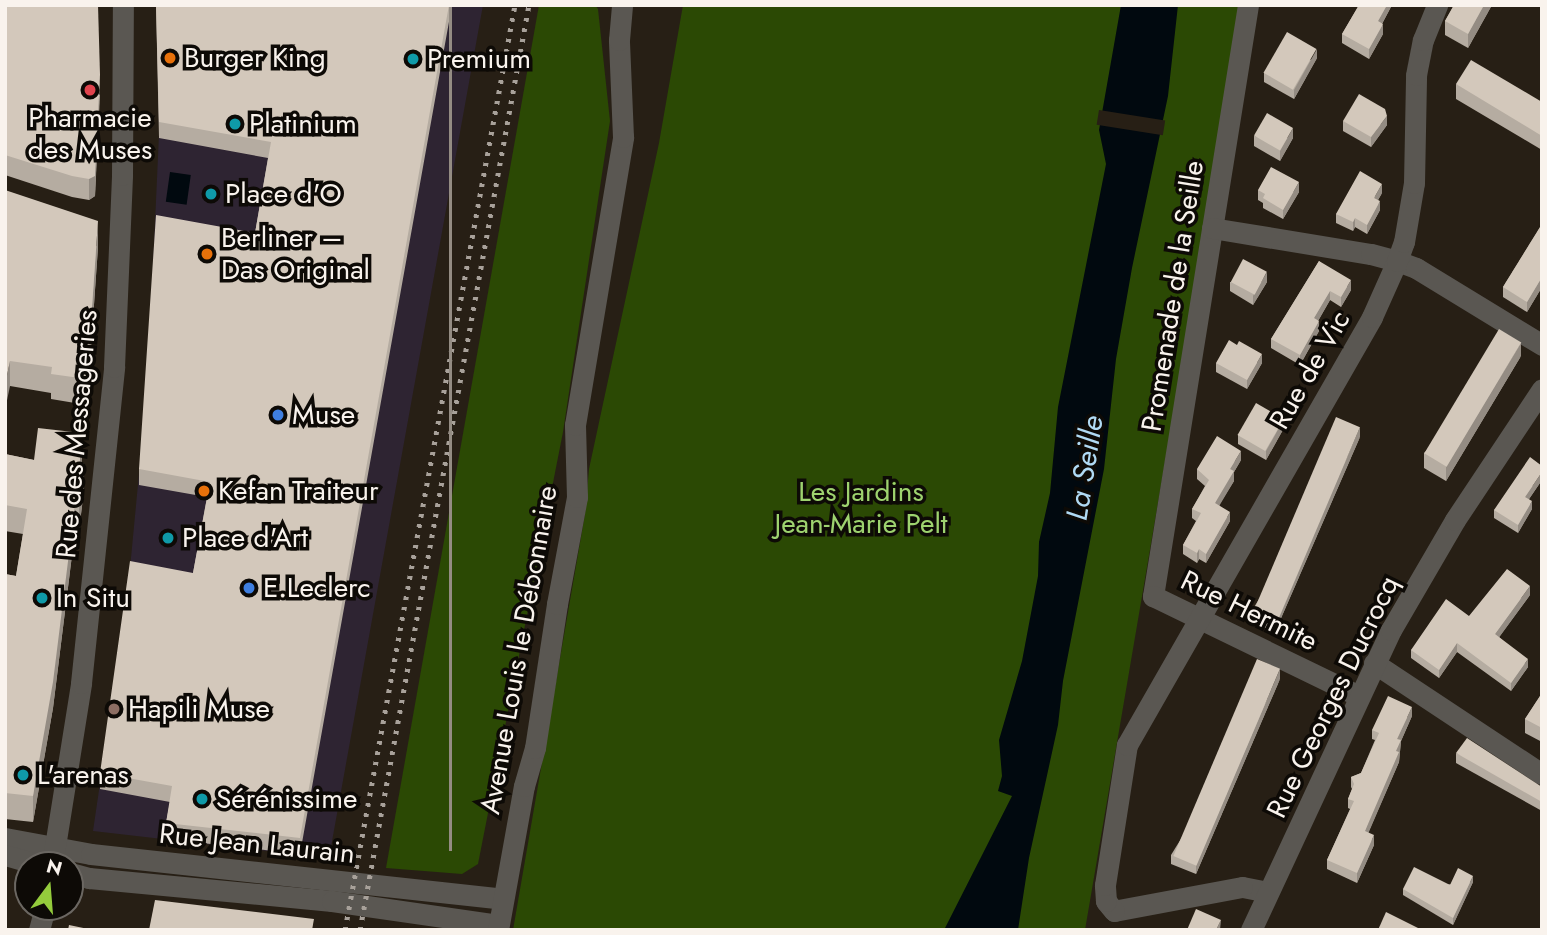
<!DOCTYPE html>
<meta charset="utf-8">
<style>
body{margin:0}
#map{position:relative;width:1547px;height:935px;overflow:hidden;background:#271f15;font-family:Jost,sans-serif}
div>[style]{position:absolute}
.commercial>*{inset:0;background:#2e2432}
.green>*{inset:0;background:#2b4904}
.water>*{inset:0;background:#01090f;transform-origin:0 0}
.pier>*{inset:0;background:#271f15;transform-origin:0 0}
.minor>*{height:21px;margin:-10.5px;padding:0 10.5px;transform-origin:10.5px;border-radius:10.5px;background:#5a5752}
.rail>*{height:5px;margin-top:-2.5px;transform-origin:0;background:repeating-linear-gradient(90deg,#a8a19a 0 3.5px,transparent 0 10.5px)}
.wall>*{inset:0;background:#b5aca1}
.shaded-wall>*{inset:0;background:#948c83;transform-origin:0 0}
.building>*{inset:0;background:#d3c8bb;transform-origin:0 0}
.dots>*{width:19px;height:19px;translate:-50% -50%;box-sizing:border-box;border:4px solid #0d0a06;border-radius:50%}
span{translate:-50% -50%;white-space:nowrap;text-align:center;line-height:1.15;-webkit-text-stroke:7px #0d0a06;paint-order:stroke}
.poi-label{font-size:28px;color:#f9f3ed}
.left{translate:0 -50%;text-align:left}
.street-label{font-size:28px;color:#f9f3ed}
.park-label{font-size:28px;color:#9ed36f}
.water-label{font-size:30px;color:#b0daf4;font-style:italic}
.frame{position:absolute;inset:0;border:7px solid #f9f3ed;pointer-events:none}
.north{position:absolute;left:14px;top:851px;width:70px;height:70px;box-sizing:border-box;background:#0d0a06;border:2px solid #6b6762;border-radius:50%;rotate:16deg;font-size:19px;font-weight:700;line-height:28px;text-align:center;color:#f9f3ed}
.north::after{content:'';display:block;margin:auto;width:24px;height:32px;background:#94cc3c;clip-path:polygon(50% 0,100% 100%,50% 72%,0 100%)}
</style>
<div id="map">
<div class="commercial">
<i style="clip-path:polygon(158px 5px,483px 5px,329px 858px,93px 831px,127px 600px,148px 379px,159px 134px)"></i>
</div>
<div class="green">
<i style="clip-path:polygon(539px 5px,595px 5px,598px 9px,610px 121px,563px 432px,478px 864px,462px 874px,386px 868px)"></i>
<i style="clip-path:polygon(683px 5px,1243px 5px,1085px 930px,513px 930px,585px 514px,589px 469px,659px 143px)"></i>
</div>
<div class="water">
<i style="clip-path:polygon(1121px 5px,1178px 5px,1168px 96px,1132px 268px,1116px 359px,1104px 469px,1063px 681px,1058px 725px,1029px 858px,1018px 930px,944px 930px,1012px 796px,998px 791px,1002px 776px,999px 740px,1022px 661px,1038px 576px,1039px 542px,1050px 493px,1058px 407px,1106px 164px,1099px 130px)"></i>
<i style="left:170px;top:172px;width:21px;height:30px;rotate:8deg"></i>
</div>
<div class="pier">
<i style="left:1099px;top:110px;width:67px;height:15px;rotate:9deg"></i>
</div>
<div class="minor">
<i style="left:1248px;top:5px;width:599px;rotate:99.13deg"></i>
<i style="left:1153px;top:596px;width:229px;rotate:25.9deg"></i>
<i style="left:1212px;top:228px;width:161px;rotate:9.3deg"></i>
<i style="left:1371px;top:254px;width:27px;rotate:15deg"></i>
<i style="left:1397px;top:261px;width:20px;rotate:20deg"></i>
<i style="left:1416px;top:268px;width:148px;rotate:31.4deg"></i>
<i style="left:1374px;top:663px;width:201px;rotate:33.5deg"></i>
<i style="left:5px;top:838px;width:87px;rotate:10.5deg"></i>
<i style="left:91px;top:854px;width:414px;rotate:6.2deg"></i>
<i style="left:5px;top:855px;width:35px;rotate:16deg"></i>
<i style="left:52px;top:865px;width:184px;rotate:-80.9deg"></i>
<i style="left:81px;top:683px;width:318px;rotate:-84deg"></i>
<i style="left:114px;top:367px;width:192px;rotate:-87.6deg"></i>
<i style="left:122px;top:175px;width:170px;rotate:-89.7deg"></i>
<i style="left:70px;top:873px;width:20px;rotate:15deg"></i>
<i style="left:89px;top:878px;width:244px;rotate:5.4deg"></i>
<i style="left:332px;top:901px;width:168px;rotate:8.2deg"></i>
<i style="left:1268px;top:892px;width:26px;rotate:-169deg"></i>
<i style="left:1242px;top:887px;width:130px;rotate:169.4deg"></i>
<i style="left:1114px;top:911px;width:13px;rotate:-129deg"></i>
<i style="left:1106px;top:901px;width:16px;rotate:-94deg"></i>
<i style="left:1105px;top:885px;width:142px;rotate:-81.1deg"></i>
<i style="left:1127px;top:745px;width:493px;rotate:-60.2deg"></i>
<i style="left:1372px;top:317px;width:61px;rotate:-65.9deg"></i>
<i style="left:1397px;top:261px;width:20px;rotate:-70deg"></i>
<i style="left:1404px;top:242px;width:60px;rotate:-80.4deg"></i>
<i style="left:1414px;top:183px;width:108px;rotate:-88.9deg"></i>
<i style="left:1416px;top:75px;width:36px;rotate:-79deg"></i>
<i style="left:1423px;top:40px;width:38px;rotate:-68deg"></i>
<i style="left:39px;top:930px;width:24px;rotate:-75deg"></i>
<i style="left:498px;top:930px;width:146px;rotate:-79.8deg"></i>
<i style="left:524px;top:786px;width:40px;rotate:-74deg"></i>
<i style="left:535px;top:748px;width:146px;rotate:-81.3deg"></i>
<i style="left:557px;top:604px;width:109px;rotate:-79.4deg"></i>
<i style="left:577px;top:497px;width:72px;rotate:-91.6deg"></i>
<i style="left:575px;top:425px;width:292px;rotate:-80.5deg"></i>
<i style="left:623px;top:137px;width:97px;rotate:-92.4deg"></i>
<i style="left:619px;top:40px;width:35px;rotate:-85deg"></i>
<i style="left:1251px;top:930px;width:331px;rotate:-65deg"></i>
<i style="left:1391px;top:630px;width:127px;rotate:-59.8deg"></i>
<i style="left:1455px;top:520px;width:157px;rotate:-56.4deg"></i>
</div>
<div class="rail">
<i style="left:345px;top:930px;width:940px;rotate:-79.59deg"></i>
<i style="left:360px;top:930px;width:940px;rotate:-79.65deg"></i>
</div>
<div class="wall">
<i style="clip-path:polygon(5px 5px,100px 95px,95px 196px,89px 200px,72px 197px,5px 175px)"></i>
<i style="clip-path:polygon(156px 5px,452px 5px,300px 854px,166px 839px,166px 823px,170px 802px,100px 789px,100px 773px,193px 573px,207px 497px,139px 485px,139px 469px,255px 233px,268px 158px,159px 138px)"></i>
<i style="clip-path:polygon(1359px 5px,1392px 5px,1382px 24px,1383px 34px,1369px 59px,1342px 43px,1342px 34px)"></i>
<i style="clip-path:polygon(1454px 5px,1492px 5px,1468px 48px,1445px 35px,1445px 21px)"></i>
<i style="clip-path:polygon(1317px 58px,1294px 99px,1264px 82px,1264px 73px)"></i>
<i style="clip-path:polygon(1456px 84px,1542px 102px,1542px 150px,1456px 99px)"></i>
<i style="clip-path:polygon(1343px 121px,1387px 125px,1371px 147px,1343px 131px)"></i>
<i style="clip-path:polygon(1254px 136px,1293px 138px,1280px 161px,1254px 146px)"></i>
<i style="clip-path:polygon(5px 190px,98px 247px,87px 405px,51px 399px,51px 393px,10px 386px)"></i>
<i style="clip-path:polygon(1258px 190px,1299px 192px,1283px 219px,1263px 208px,1263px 203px,1258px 200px)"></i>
<i style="clip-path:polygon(1382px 193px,1378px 200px,1380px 210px,1367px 234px,1355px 227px,1353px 231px,1336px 223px,1336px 214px)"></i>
<i style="clip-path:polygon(1542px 224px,1542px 287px,1527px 312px,1503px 297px,1503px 287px)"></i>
<i style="clip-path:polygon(1319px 261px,1351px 290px,1341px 307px,1330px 300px,1318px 321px,1319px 331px,1300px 365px,1271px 348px,1271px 339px)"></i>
<i style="clip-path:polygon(1230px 282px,1267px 282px,1253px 305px,1230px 291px)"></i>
<i style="clip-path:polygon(1521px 356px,1446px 481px,1424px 468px,1424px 453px)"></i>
<i style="clip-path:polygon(1216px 363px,1262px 363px,1247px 389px,1216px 372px)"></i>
<i style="clip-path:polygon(1284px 428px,1266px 460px,1238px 444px,1238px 435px)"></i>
<i style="clip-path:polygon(1360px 437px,1275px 632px,1251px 622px,1251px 612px)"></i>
<i style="clip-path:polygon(5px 454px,34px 460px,82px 463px,84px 489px,79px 531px,75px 531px,53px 708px,33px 822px,5px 819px,5px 574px,16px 576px,23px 534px,5px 531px)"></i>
<i style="clip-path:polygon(1241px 460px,1234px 472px,1234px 481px,1219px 505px,1230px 521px,1206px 563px,1199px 559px,1197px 563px,1183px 554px,1183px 545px,1196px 521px,1192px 518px,1192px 509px,1205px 486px,1197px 479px,1197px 469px)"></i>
<i style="clip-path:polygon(1542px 480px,1529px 499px,1532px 509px,1518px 533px,1494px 518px,1494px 510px)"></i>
<i style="clip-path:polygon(1530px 595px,1499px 637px,1528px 667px,1511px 691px,1457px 652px,1439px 678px,1411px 658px,1411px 650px,1469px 616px)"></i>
<i style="clip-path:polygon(1280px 679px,1196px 874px,1171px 864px,1171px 855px)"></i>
<i style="clip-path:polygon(1542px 693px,1542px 742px,1525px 733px,1525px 719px)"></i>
<i style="clip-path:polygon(1412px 716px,1401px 741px,1399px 762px,1368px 833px,1374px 845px,1357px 883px,1327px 869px,1327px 860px,1350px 809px,1348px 808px,1348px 799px,1352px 789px,1351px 787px,1351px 777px,1361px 773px,1375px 740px,1372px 739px,1372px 730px)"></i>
<i style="clip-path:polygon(1456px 753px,1542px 787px,1542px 811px,1456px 763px)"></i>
<i style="clip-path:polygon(1473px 882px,1453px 925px,1403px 895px,1403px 889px)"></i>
</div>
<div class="shaded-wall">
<i style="left:449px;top:5px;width:3px;height:846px"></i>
<i style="clip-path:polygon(1387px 5px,1392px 5px,1378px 31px,1378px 21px)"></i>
<i style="clip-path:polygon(1484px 5px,1492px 5px,1468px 48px,1468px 34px)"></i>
<i style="clip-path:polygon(1383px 24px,1383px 34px,1369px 59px,1369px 49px)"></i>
<i style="clip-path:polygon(1317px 49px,1317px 58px,1294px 99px,1294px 90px)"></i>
<i style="clip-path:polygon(100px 75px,95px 196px,89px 200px,89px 179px)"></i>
<i style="clip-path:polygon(1387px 116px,1387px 125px,1371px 147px,1371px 137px)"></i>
<i style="clip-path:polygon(1293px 128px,1293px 138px,1280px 161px,1280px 151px)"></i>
<i style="clip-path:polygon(1299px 182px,1299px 192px,1283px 219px,1283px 210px)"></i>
<i style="clip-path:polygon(1382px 184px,1382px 193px,1374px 207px,1374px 198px)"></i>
<i style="clip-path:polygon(1380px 201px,1380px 210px,1367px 234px,1367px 225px)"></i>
<i style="clip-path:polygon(1355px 218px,1355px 227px,1353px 231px,1353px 222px)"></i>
<i style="clip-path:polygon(98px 221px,98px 247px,87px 405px,87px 379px)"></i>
<i style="clip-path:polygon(1267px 272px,1267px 282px,1253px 305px,1253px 296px)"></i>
<i style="clip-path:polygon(1542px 277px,1542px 287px,1527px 312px,1527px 302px)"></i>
<i style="clip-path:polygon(1351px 280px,1351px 290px,1341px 307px,1341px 297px)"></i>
<i style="clip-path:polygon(1330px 291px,1330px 300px,1314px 328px,1314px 318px)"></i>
<i style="clip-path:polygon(1319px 321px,1319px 331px,1300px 365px,1300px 355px)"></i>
<i style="clip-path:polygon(1521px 342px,1521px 356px,1446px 481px,1446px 467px)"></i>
<i style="clip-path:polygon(1262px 354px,1262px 363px,1247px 389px,1247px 380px)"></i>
<i style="clip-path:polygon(10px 361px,10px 386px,5px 410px,5px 385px)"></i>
<i style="clip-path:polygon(1284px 419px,1284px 428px,1266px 460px,1266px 451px)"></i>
<i style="clip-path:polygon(1360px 427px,1360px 437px,1275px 632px,1275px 623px)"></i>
<i style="clip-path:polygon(82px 433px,82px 459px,80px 488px,80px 463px)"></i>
<i style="clip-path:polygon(1241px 451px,1241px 460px,1234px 472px,1234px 481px,1215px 513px,1215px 503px,1230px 469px)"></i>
<i style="clip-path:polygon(84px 463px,84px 489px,79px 531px,79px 505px)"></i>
<i style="clip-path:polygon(1542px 472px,1542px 480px,1525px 505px,1525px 497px)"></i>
<i style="clip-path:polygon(1532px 501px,1532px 509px,1518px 533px,1518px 525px)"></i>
<i style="clip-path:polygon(75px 505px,75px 531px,53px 708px,33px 822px,33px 796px)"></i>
<i style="clip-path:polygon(1230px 512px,1230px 521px,1206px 563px,1206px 554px)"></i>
<i style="clip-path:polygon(1199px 549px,1199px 559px,1197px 563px,1197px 553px)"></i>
<i style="clip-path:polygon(1530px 586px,1530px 595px,1495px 643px,1495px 634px)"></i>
<i style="clip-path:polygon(1457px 643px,1457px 652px,1439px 678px,1439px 670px)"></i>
<i style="clip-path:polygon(1528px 659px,1528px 667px,1511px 691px,1511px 683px)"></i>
<i style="clip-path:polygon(1280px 669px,1280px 679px,1196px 874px,1196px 865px)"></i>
<i style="clip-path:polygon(1412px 707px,1412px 716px,1401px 741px,1399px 762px,1365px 841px,1365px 831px,1397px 739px)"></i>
<i style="clip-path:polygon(1374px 835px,1374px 845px,1357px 883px,1357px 873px)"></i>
<i style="clip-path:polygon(1473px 876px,1473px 882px,1453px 925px,1453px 918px)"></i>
<i style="clip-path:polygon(1221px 920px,1220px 930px,1216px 930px)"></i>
</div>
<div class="building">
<i style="clip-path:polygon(5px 5px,98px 5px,100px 75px,95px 176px,89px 179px,72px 176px,5px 155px)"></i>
<i style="clip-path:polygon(156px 5px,449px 5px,300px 838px,166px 823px,172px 786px,100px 773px,130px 561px,193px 573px,210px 482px,139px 469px,156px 215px,255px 233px,271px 142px,159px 122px)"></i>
<i style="clip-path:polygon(1359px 5px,1387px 5px,1378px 21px,1383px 24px,1369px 49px,1342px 34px)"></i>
<i style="clip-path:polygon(1454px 5px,1484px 5px,1468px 34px,1445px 21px)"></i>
<i style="left:1287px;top:32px;width:34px;height:47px;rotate:30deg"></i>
<i style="clip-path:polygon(1471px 60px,1542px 102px,1542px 136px,1456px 84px)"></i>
<i style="clip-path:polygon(1359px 94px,1385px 109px,1387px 116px,1371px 137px,1343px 121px)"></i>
<i style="left:1267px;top:113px;width:30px;height:26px;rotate:30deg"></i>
<i style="clip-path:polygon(1271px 167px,1299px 182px,1283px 210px,1263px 198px,1265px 194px,1258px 190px)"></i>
<i style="clip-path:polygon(1360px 171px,1382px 184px,1374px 198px,1380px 201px,1367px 225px,1355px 218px,1353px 222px,1336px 214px)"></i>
<i style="clip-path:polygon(5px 190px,98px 221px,87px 379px,51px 374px,52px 367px,10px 361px,5px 385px)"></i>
<i style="clip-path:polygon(1542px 224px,1542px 277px,1527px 302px,1503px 287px)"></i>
<i style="left:1243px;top:259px;width:27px;height:26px;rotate:28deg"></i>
<i style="clip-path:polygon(1319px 261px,1351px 280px,1341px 297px,1330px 291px,1314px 318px,1319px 321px,1300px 355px,1271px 339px)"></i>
<i style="left:1499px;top:329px;width:26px;height:145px;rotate:31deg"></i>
<i style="clip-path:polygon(1229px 340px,1237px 345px,1239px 341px,1262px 354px,1247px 380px,1216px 363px)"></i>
<i style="left:1256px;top:403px;width:32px;height:37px;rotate:30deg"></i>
<i style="left:1336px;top:417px;width:26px;height:213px;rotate:23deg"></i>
<i style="clip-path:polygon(38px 428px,82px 433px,80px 463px,84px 463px,79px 505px,75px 505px,53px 682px,33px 796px,5px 793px,5px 574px,16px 576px,27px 509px,5px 505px,5px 454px,34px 460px)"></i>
<i style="clip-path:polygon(1217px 436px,1241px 451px,1230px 469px,1234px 471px,1215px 503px,1230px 512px,1206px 554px,1199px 549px,1197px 553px,1183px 545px,1201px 513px,1192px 509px,1209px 480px,1197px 469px)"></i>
<i style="clip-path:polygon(1530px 457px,1542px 466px,1542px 472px,1525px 497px,1532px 501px,1518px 525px,1494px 510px)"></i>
<i style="clip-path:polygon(1507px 569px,1530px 586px,1495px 634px,1528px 659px,1511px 683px,1457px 643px,1439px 670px,1411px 650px,1446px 599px,1469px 616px)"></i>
<i style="left:1257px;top:659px;width:25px;height:214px;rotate:23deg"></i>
<i style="clip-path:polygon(1542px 693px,1542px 728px,1525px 719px)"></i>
<i style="clip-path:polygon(1388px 696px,1412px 707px,1397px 739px,1401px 740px,1396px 751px,1399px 752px,1365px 831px,1374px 835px,1357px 873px,1327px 860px,1354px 801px,1348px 799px,1354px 784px,1351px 777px,1361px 773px,1379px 733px,1372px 730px)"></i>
<i style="clip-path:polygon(1467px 738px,1542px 787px,1542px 802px,1456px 753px)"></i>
<i style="clip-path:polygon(1414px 867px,1450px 885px,1458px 868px,1473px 876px,1453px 918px,1403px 889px)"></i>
<i style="clip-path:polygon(155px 900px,314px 919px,312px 930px,149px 930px)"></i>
<i style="clip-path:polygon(1196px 909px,1221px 920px,1216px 930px,1187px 930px)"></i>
<i style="clip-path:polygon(1386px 912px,1418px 928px,1418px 930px,1378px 930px)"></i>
<i style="clip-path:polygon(69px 925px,93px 930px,68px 930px)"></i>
</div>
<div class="dots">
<i style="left:170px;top:58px;background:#e8710a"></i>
<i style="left:413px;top:59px;background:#0f9aa8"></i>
<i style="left:90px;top:90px;background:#e0444e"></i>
<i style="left:235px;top:124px;background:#0f9aa8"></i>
<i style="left:211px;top:194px;background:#0f9aa8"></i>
<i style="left:207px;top:254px;background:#e8710a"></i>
<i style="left:278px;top:415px;background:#3f7fe0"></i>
<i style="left:204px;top:491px;background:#e8710a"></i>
<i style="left:168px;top:538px;background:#0f9aa8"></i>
<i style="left:249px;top:588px;background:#3f7fe0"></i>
<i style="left:42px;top:598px;background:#0f9aa8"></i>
<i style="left:114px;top:709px;background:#8d6e63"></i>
<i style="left:23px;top:775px;background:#0f9aa8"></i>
<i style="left:202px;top:799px;background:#0f9aa8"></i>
</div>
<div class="poi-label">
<span class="left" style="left:184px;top:58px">Burger King</span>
<span class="left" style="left:427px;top:59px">Premium</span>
<span style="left:90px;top:134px">Pharmacie<br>des Muses</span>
<span class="left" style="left:249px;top:124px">Platinium</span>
<span class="left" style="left:225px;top:194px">Place d'O</span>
<span class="left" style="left:221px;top:254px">Berliner –<br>Das Original</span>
<span class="left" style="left:292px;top:415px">Muse</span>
<span class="left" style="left:218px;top:491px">Kefan Traiteur</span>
<span class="left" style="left:182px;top:538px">Place d'Art</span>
<span class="left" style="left:263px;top:588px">E.Leclerc</span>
<span class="left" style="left:56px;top:598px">In Situ</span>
<span class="left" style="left:128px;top:709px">Hapili Muse</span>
<span class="left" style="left:37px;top:775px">L'arenas</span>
<span class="left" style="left:216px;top:799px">Sérénissime</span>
</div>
<div class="street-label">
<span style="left:1173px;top:296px;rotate:-81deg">Promenade de la Seille</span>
<span style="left:1310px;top:370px;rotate:-60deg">Rue de Vic</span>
<span style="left:77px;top:434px;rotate:-85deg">Rue des Messageries</span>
<span style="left:1249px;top:611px;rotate:26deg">Rue Hermite</span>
<span style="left:519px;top:650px;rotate:-80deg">Avenue Louis le Débonnaire</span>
<span style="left:1333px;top:697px;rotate:-64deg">Rue Georges Ducrocq</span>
<span style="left:257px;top:844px;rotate:6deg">Rue Jean Laurain</span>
</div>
<div class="park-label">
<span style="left:861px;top:508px">Les Jardins<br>Jean-Marie Pelt</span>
</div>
<div class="water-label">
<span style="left:1085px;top:468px;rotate:-81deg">La Seille</span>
</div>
<div class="frame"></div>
<div class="north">N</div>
</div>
